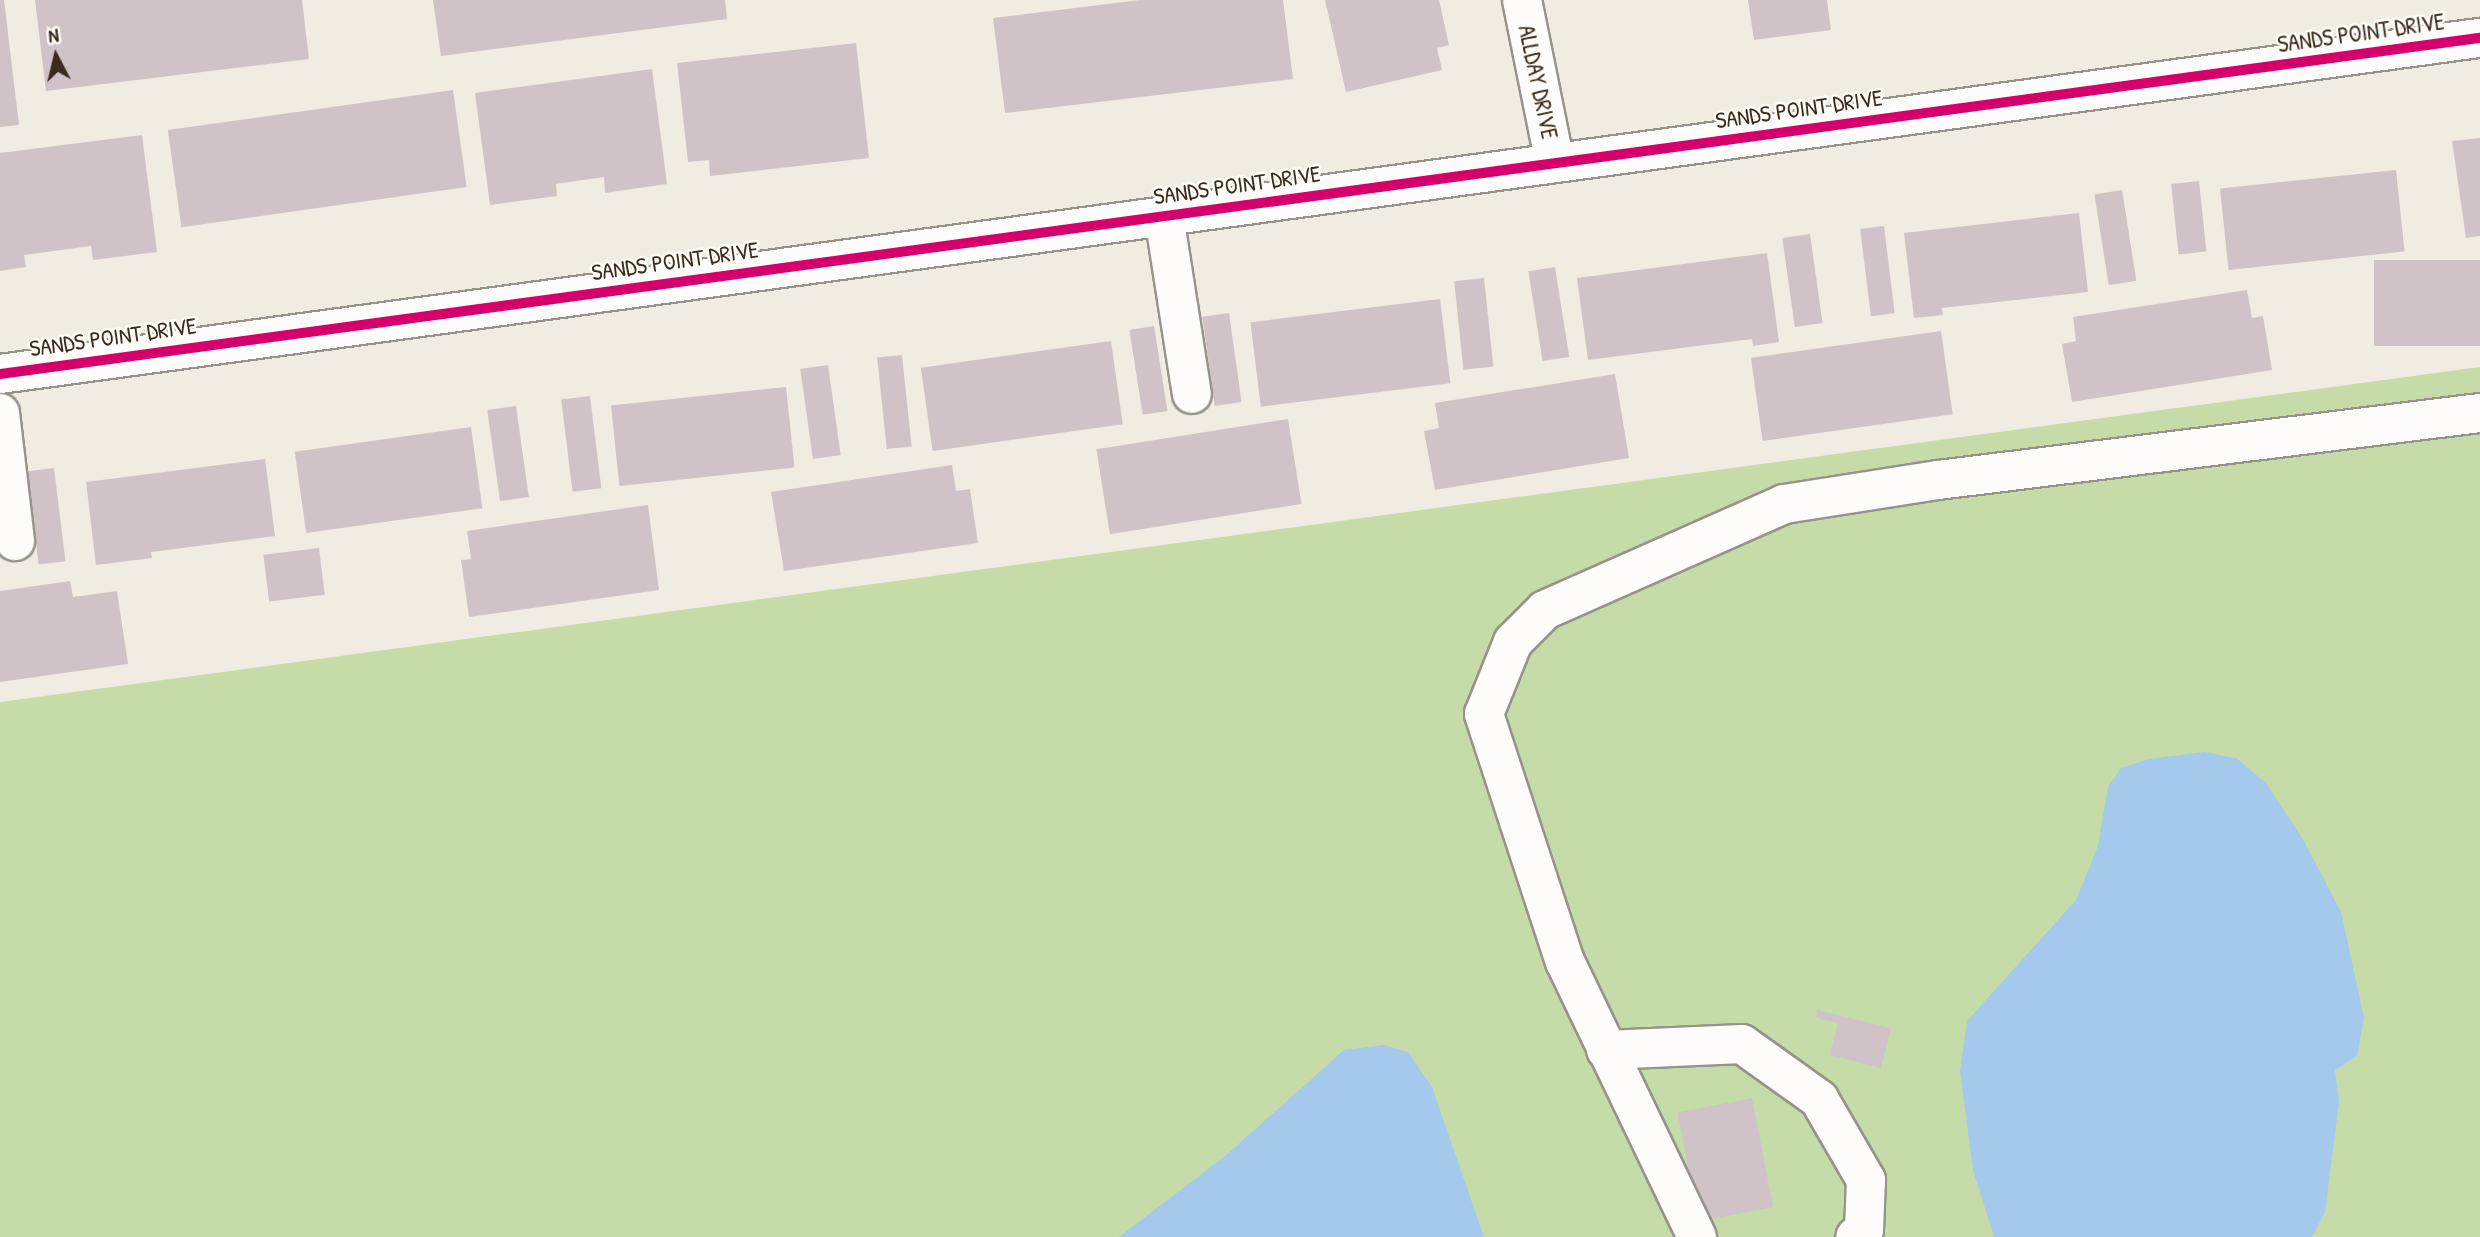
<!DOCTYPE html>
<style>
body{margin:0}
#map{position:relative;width:2480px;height:1237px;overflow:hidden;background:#f1ece2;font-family:"Patrick Hand",sans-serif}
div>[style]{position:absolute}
.green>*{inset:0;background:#c5dca9}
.water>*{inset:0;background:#a5c8ed}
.building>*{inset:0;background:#d0c3c7;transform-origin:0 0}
.roads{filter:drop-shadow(2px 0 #97928b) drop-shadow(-2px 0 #97928b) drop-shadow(0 2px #97928b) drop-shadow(0 -2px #97928b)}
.minor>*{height:38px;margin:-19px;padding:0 19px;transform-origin:19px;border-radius:19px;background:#fdfcfb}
.cycleway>*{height:10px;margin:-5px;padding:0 5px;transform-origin:5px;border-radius:5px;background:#d6006c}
span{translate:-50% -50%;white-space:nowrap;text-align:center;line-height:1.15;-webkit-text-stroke:5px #fdfcf7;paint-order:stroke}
.street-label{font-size:23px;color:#3b2a1e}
.north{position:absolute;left:21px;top:21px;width:70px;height:70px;-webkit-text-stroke:5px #fdfcf7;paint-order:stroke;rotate:353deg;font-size:19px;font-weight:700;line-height:28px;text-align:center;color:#3b2a1e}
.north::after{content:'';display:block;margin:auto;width:24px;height:32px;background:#3b2a1e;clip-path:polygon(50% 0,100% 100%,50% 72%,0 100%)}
</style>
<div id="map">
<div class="green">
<i style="clip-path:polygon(2480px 367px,2480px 1237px,0 1237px,0 702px)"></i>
</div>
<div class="water">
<i style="clip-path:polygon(2204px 752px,2236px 758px,2266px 783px,2304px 841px,2341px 912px,2364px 1018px,2357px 1056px,2335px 1070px,2339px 1102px,2325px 1212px,2312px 1237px,1994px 1237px,1973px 1170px,1960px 1071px,1967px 1021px,2076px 900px,2098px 846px,2108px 787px,2121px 768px,2148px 759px)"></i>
<i style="clip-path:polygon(1384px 1045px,1408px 1052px,1432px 1087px,1484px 1237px,1119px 1237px,1225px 1156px,1344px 1050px)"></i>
</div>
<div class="building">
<i style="clip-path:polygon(0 0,4px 0,19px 125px,0 127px)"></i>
<i style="clip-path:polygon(35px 0,302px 0,309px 59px,46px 91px)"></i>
<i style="clip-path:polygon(433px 0,725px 0,727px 19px,441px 56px)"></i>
<i style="clip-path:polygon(1140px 0,1283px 0,1293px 79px,1005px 113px,993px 18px)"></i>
<i style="clip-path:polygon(1325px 0,1439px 0,1449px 45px,1437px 48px,1442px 70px,1346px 92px)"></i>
<i style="clip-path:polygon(1748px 0,1827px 0,1831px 30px,1754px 40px)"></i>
<i style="clip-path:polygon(856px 43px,869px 158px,710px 176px,709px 160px,688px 162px,677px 63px)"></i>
<i style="clip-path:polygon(652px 69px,667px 184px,605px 193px,604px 177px,556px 184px,557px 196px,490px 205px,475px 93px)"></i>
<i style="left:453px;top:90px;width:98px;height:288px;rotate:82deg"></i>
<i style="clip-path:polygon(142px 135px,157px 252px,93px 260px,91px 246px,24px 255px,26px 267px,0 271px,0 153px)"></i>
<i style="clip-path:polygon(2480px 138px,2480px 236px,2466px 238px,2452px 141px)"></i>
<i style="left:2396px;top:170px;width:82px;height:177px;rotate:84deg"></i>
<i style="left:2199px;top:181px;width:71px;height:28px;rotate:84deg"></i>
<i style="left:2122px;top:190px;width:92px;height:28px;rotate:81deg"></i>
<i style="clip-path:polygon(2079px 213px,2088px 292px,1942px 308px,1943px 315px,1914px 318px,1904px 233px)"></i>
<i style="left:1884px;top:226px;width:88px;height:24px;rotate:83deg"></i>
<i style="left:1810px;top:234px;width:90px;height:28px;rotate:82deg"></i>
<i style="clip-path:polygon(1767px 253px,1779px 342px,1753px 346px,1752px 339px,1588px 360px,1577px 278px)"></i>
<i style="left:2480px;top:260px;width:86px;height:106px;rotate:90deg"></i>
<i style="left:1555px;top:267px;width:91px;height:27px;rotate:81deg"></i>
<i style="left:1484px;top:278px;width:89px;height:30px;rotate:84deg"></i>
<i style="clip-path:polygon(2247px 290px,2252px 318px,2263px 316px,2272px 370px,2072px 402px,2062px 344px,2076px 341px,2073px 317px)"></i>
<i style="left:1440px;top:299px;width:85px;height:191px;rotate:83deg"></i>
<i style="left:1229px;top:313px;width:90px;height:27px;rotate:82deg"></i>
<i style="left:1154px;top:326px;width:86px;height:25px;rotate:81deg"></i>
<i style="left:1941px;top:331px;width:84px;height:192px;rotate:82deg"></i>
<i style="left:1111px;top:341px;width:84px;height:192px;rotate:82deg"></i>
<i style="left:902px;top:355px;width:92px;height:25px;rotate:84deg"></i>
<i style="left:828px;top:365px;width:91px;height:28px;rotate:82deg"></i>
<i style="clip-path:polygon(1615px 374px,1629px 458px,1435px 490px,1424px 431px,1439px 428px,1435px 403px)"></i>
<i style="left:786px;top:387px;width:81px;height:176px;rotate:84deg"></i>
<i style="left:590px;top:396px;width:93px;height:29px;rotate:83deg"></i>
<i style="left:516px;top:406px;width:92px;height:29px;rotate:82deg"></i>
<i style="left:1288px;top:419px;width:86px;height:194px;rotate:81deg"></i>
<i style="left:471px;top:427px;width:82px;height:178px;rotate:82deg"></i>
<i style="clip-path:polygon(265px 459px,275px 536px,151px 552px,152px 558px,96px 565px,86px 482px)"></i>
<i style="clip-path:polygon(952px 465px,956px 491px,970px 489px,978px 543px,784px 571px,771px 492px)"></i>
<i style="left:54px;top:468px;width:94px;height:27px;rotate:83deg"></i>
<i style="clip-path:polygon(648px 505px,659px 590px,469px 617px,461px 560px,471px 559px,467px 531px)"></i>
<i style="left:319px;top:548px;width:47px;height:56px;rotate:83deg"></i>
<i style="clip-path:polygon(70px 581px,73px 597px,117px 591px,128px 664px,0 682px,0 591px)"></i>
<i style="clip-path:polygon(1817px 1010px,1891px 1028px,1881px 1068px,1830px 1055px,1838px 1023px,1816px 1018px)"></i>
<i style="left:1752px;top:1098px;width:111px;height:76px;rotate:79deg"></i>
</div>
<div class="roads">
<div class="minor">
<i style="left:1522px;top:0;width:166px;rotate:78.6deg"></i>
<i style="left:1164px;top:216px;width:180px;rotate:81.1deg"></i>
<i style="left:0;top:374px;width:2503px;rotate:-7.72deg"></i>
<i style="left:0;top:413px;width:129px;rotate:83.3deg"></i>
<i style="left:1606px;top:1050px;width:136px;rotate:-2.5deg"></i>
<i style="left:1742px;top:1044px;width:95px;rotate:35.5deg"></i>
<i style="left:1819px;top:1099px;width:94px;rotate:59.9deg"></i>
<i style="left:1866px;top:1180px;width:50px;rotate:92.3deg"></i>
<i style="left:1864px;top:1230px;width:11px;rotate:142deg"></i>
<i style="left:1697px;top:1237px;width:305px;rotate:-115.6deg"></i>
<i style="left:1565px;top:962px;width:261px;rotate:-108.1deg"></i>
<i style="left:1484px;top:714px;width:78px;rotate:-68.1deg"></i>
<i style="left:1513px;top:642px;width:45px;rotate:-45deg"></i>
<i style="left:1545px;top:610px;width:261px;rotate:-23.9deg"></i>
<i style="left:1784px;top:504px;width:156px;rotate:-8.9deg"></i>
<i style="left:1938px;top:480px;width:546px;rotate:-7.05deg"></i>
</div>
</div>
<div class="cycleway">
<i style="left:0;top:374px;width:2503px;rotate:-7.72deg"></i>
</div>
<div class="street-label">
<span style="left:2361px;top:33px;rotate:-8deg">SANDS POINT DRIVE</span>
<span style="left:1538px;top:82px;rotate:78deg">ALLDAY DRIVE</span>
<span style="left:1799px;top:109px;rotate:-8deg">SANDS POINT DRIVE</span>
<span style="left:1237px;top:185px;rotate:-8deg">SANDS POINT DRIVE</span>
<span style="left:675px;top:261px;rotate:-8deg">SANDS POINT DRIVE</span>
<span style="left:113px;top:337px;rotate:-8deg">SANDS POINT DRIVE</span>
</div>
<div class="north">N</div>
</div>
